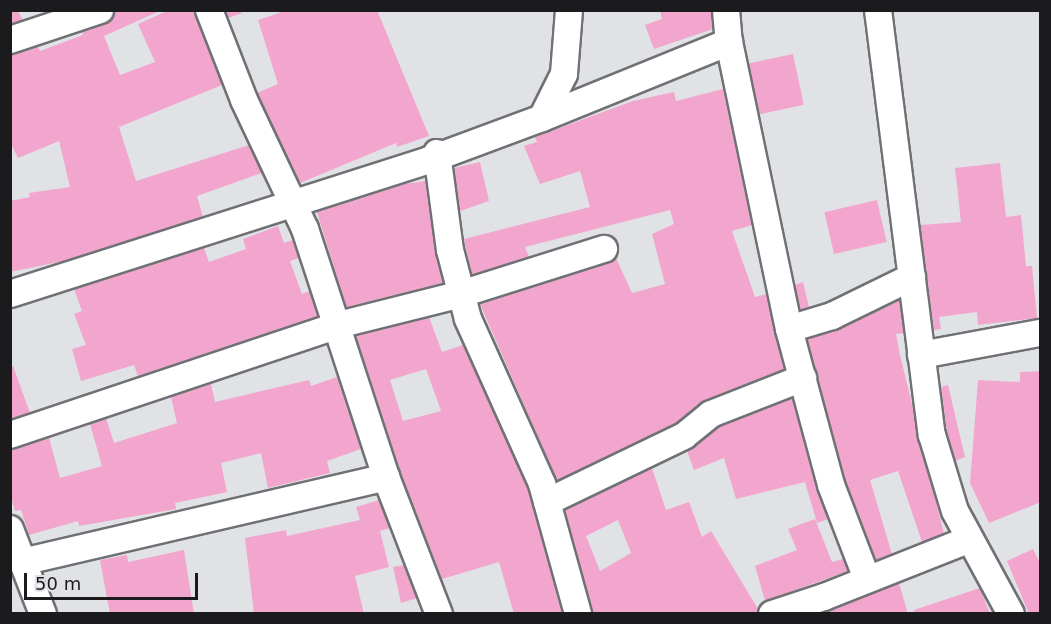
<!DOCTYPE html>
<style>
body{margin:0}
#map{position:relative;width:1051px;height:624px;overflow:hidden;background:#e0e2e6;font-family:"DejaVu Sans",sans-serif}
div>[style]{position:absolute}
.building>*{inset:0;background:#f2a6cd;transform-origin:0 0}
.roads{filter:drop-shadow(2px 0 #6f7174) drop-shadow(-2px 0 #6f7174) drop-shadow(0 2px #6f7174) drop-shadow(0 -2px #6f7174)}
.minor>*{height:26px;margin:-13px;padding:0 13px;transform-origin:13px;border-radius:13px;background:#fff}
span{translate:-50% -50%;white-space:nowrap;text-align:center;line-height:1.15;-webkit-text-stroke:6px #e0e2e6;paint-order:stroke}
.frame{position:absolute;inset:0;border:12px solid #1b1b1d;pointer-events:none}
.scale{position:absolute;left:24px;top:573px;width:174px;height:27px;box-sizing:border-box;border:3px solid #1b1b1d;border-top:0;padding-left:8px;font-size:18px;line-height:21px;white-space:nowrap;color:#1b1b1d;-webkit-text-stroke:4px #e0e2e6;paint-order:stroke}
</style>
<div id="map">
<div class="building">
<i style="clip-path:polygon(10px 10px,17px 10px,23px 20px,10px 24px)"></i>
<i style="clip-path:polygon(115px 10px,162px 10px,104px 36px,120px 75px,155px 62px,138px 24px,169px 10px,194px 10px,222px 85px,119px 127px,136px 181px,249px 145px,262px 173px,197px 196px,203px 217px,64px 261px,10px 272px,10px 201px,30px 197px,29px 193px,70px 187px,59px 141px,18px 158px,10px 142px,10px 55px,38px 47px,40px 51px,83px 35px,82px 32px,111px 20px)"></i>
<i style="clip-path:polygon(225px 10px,242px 10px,242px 13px,228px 18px)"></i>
<i style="clip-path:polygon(288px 10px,377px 10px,429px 136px,397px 147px,396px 143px,300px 183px,257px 93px,278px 84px,258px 20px)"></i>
<i style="clip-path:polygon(660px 10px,711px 10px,713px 29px,654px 49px,645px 25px,662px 19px)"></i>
<i style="left:793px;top:54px;width:52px;height:46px;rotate:78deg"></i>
<i style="clip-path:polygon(723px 89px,752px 225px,732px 231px,755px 297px,766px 294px,784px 369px,705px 400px,676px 423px,557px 481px,480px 304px,609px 263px,616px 258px,632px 293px,665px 284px,652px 234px,674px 224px,670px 210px,525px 247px,529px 257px,472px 275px,464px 239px,590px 207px,580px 171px,540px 184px,524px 146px,537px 142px,535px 137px,633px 101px,674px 92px,676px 101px)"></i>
<i style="clip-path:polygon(480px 162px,489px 201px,460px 211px,454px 168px)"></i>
<i style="clip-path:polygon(1000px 163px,1006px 217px,1021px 215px,1026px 266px,1032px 266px,1037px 318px,978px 325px,977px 312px,939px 317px,941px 329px,934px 330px,920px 225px,961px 222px,955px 168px)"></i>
<i style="clip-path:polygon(426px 181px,443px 283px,346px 307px,317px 212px,405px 184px)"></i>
<i style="left:877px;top:200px;width:43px;height:54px;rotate:77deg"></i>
<i style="clip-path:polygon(278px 226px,284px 243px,293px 240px,299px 258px,290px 261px,302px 294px,310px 291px,318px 316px,138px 376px,134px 365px,81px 381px,72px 349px,86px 345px,74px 314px,82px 311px,74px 289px,204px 248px,209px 262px,246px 249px,243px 239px)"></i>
<i style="clip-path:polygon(803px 282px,809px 307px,800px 310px,795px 285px)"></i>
<i style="clip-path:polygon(900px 300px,904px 333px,896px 334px,900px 355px,944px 534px,922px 542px,898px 471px,870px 480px,892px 554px,876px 560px,845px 480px,807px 339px,839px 329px)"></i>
<i style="clip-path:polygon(evenodd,429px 317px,442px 352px,463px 345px,528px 489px,562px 614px,514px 614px,499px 562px,442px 579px,400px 472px,356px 336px,429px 317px,426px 369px,441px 411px,403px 421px,390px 380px,426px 369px)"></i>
<i style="clip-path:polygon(13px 366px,30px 413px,10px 419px,10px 367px)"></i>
<i style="clip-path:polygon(1041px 371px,1041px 502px,989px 523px,970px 483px,978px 380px,1020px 382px,1020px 372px)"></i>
<i style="clip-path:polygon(337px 377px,361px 449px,327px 461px,330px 473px,268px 488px,261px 453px,221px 463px,227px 492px,175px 503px,176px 509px,79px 526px,78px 521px,29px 535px,21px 510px,15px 511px,10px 493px,10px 450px,49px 438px,60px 478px,102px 466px,90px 424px,106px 418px,114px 443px,177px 423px,171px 397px,211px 384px,215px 402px,309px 380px,311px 386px)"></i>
<i style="clip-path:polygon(948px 385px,965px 457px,955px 461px,947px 432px,941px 387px)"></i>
<i style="clip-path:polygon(792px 398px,828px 519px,817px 523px,805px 482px,736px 499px,724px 458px,694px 470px,687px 451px,719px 427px)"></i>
<i style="clip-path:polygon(evenodd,652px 468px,666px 510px,689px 502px,702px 537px,711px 531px,758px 609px,757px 614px,593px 614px,565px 510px,652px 468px,618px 520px,631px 553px,600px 571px,586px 536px,618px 520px)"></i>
<i style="clip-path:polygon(379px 500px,390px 528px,380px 531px,389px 567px,355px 576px,364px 614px,254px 614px,245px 538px,286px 530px,287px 536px,360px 520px,356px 507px)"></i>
<i style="clip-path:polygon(815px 519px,832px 562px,843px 559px,848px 571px,765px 601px,755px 566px,797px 550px,788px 529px)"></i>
<i style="clip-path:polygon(1033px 549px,1041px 565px,1041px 614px,1029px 614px,1007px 561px)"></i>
<i style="clip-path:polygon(184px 550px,194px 614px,110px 614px,100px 560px,127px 555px,128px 562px)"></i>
<i style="clip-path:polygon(404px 565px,417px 598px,401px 603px,393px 567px)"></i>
<i style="clip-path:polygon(899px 583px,908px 614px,822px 614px,830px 611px)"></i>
<i style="clip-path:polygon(980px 588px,990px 614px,915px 614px,914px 610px)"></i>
</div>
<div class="roads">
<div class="minor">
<i style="left:209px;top:10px;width:97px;rotate:68.7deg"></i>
<i style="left:244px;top:100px;width:143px;rotate:64.7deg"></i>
<i style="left:305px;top:229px;width:261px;rotate:71.9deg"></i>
<i style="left:386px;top:477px;width:147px;rotate:68.9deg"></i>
<i style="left:726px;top:10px;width:32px;rotate:85deg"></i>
<i style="left:729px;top:42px;width:293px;rotate:78.2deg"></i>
<i style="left:789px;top:329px;width:162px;rotate:74.9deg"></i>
<i style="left:831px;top:485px;width:101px;rotate:69deg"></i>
<i style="left:878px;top:10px;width:428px;rotate:82.8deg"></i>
<i style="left:932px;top:435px;width:79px;rotate:73.2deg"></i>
<i style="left:955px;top:511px;width:117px;rotate:61.5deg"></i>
<i style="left:10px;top:40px;width:95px;rotate:-18.4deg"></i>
<i style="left:542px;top:118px;width:202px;rotate:-22.1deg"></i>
<i style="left:437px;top:153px;width:98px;rotate:82.4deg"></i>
<i style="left:450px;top:250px;width:71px;rotate:75.4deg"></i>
<i style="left:468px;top:319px;width:181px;rotate:65.8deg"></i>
<i style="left:542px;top:484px;width:135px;rotate:74.5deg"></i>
<i style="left:10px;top:294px;width:440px;rotate:-17.7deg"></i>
<i style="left:429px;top:160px;width:121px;rotate:-20.4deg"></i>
<i style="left:542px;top:118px;width:49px;rotate:-63.4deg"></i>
<i style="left:564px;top:74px;width:64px;rotate:-85.5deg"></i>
<i style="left:789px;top:329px;width:45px;rotate:-16.8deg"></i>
<i style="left:832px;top:316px;width:89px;rotate:-26deg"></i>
<i style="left:921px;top:355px;width:121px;rotate:-10.5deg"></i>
<i style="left:10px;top:435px;width:346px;rotate:-18.5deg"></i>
<i style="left:338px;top:325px;width:127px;rotate:-14.1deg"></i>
<i style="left:461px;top:294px;width:150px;rotate:-17.5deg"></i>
<i style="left:547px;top:502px;width:152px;rotate:-25.7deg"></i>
<i style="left:684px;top:436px;width:35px;rotate:-39deg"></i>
<i style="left:711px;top:414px;width:99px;rotate:-21.4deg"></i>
<i style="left:10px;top:529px;width:91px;rotate:68.8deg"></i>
<i style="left:22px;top:562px;width:374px;rotate:-13.1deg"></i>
<i style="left:772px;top:614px;width:55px;rotate:-18.1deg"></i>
<i style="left:824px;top:597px;width:155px;rotate:-21.6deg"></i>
</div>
</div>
<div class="frame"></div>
<div class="scale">50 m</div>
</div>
